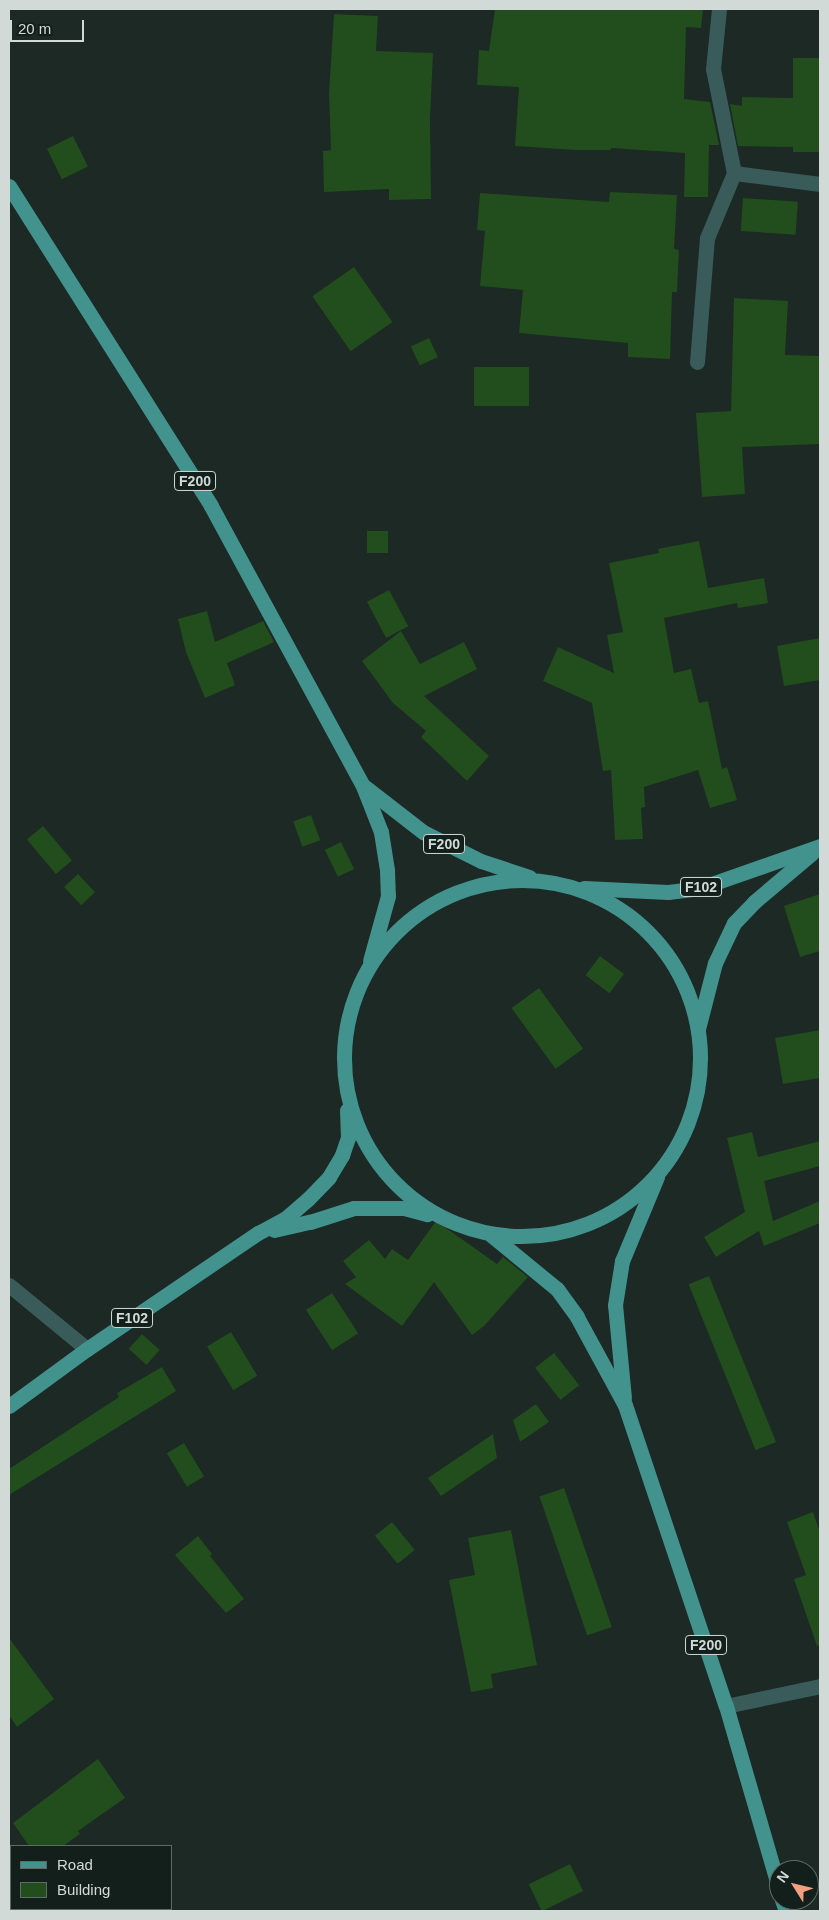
<!DOCTYPE html>
<style>
body{margin:0}
#map{position:relative;width:829px;height:1920px;overflow:hidden;background:#1c2924;font-family:Arial,sans-serif}
div>[style]{position:absolute}
.building>*{inset:0;background:#224d1c;transform-origin:0 0}
.minor>*{height:15px;margin:-7.5px;padding:0 7.5px;transform-origin:7.5px;border-radius:7.5px;background:#395c5a}
.major>*{height:15px;margin:-7.5px;padding:0 7.5px;transform-origin:7.5px;border-radius:7.5px;background:#42928e}
.major>.ring{margin:-7.5px;padding:0;box-sizing:content-box;background:none;border:15px solid #42928e;border-radius:50%}
span{translate:-50% -50%;white-space:nowrap;text-align:center;line-height:1.15;-webkit-text-stroke:5px #131f1a;paint-order:stroke}
.shield-label span{padding:1px 4px;background:#131f1a;border:1px solid;border-radius:4px;-webkit-text-stroke-width:0}
.shield-label{font-size:14px;color:#d2dad7;font-weight:700}
.frame{position:absolute;inset:0;border:10px solid #d2dad7;pointer-events:none}
.legend{position:absolute;left:10px;top:1845px;width:162px;height:65px;box-sizing:border-box;background:#131f1a;border:1px solid #5f6a66;margin:0;padding:6px 9px;list-style:none;font-size:15px;color:#d2dad7}
.legend li{display:flex;align-items:center;gap:10px;height:25px}
.legend b{width:25px;border:1px solid #5f6a66}
.north{position:absolute;left:769px;top:1860px;width:50px;height:50px;box-sizing:border-box;background:#131f1a;border:1px solid #5f6a66;border-radius:50%;rotate:306deg;font-size:14px;font-weight:700;line-height:20px;text-align:center;color:#d2dad7}
.north::after{content:'';display:block;margin:auto;width:18px;height:22px;background:#f2a080;clip-path:polygon(50% 0,100% 100%,50% 72%,0 100%)}
.scale{position:absolute;left:10px;top:20px;width:74px;height:22px;box-sizing:border-box;border:2px solid #d2dad7;border-top:0;padding-left:6px;font-size:15px;line-height:18px;white-space:nowrap;color:#d2dad7;-webkit-text-stroke:4px #131f1a;paint-order:stroke}
</style>
<div id="map">
<div class="building">
<i style="clip-path:polygon(495px 9px,703px 9px,701px 28px,686px 27px,684px 99px,710px 102px,719px 145px,709px 145px,708px 197px,684px 197px,685px 153px,611px 148px,611px 150px,575px 150px,515px 146px,519px 87px,477px 85px,479px 50px,489px 51px)"></i>
<i style="clip-path:polygon(334px 14px,378px 16px,376px 51px,433px 53px,430px 119px,431px 199px,389px 200px,389px 189px,324px 192px,323px 151px,331px 150px,329px 93px)"></i>
<i style="clip-path:polygon(793px 58px,820px 58px,820px 152px,793px 152px,793px 147px,738px 146px,730px 104px,742px 106px,742px 97px,793px 98px)"></i>
<i style="left:73px;top:136px;width:34px;height:29px;rotate:64deg"></i>
<i style="clip-path:polygon(610px 192px,677px 195px,674px 249px,679px 250px,677px 292px,672px 292px,670px 359px,628px 357px,628px 343px,519px 333px,523px 290px,480px 286px,485px 231px,477px 230px,480px 193px,609px 202px)"></i>
<i style="left:743px;top:198px;width:55px;height:33px;rotate:4deg"></i>
<i style="left:354px;top:267px;width:67px;height:51px;rotate:55deg"></i>
<i style="clip-path:polygon(734px 298px,788px 301px,785px 355px,820px 356px,820px 444px,742px 447px,745px 494px,702px 497px,696px 413px,731px 411px)"></i>
<i style="left:429px;top:338px;width:21px;height:20px;rotate:65deg"></i>
<i style="left:529px;top:367px;width:39px;height:55px;rotate:90deg"></i>
<i style="left:388px;top:531px;width:22px;height:21px;rotate:90deg"></i>
<i style="clip-path:polygon(699px 541px,708px 588px,764px 578px,768px 603px,738px 608px,737px 603px,664px 618px,674px 673px,691px 669px,699px 703px,708px 701px,722px 769px,727px 767px,737px 800px,710px 808px,698px 770px,644px 787px,645px 807px,641px 808px,643px 839px,615px 840px,611px 770px,603px 771px,592px 703px,543px 681px,558px 647px,614px 673px,607px 635px,623px 632px,609px 563px,659px 553px,658px 549px)"></i>
<i style="left:389px;top:590px;width:41px;height:25px;rotate:62deg"></i>
<i style="clip-path:polygon(207px 611px,215px 642px,263px 621px,274px 642px,227px 663px,235px 685px,205px 698px,186px 652px,178px 619px)"></i>
<i style="clip-path:polygon(401px 631px,420px 664px,464px 642px,477px 669px,424px 696px,489px 756px,467px 781px,421px 737px,426px 731px,393px 703px,362px 661px)"></i>
<i style="clip-path:polygon(820px 638px,820px 680px,784px 686px,777px 646px)"></i>
<i style="left:311px;top:815px;width:27px;height:19px;rotate:70deg"></i>
<i style="left:43px;top:826px;width:45px;height:21px;rotate:50deg"></i>
<i style="left:341px;top:842px;width:30px;height:18px;rotate:64deg"></i>
<i style="left:78px;top:874px;width:25px;height:19px;rotate:47deg"></i>
<i style="clip-path:polygon(820px 894px,820px 951px,800px 957px,784px 906px)"></i>
<i style="left:600px;top:956px;width:30px;height:24px;rotate:37deg"></i>
<i style="left:539px;top:988px;width:75px;height:34px;rotate:54deg"></i>
<i style="clip-path:polygon(820px 1030px,820px 1078px,783px 1084px,775px 1038px)"></i>
<i style="clip-path:polygon(752px 1132px,758px 1157px,820px 1141px,820px 1166px,764px 1181px,773px 1221px,820px 1201px,820px 1223px,764px 1246px,759px 1231px,716px 1257px,704px 1237px,745px 1212px,727px 1138px)"></i>
<i style="clip-path:polygon(436px 1221px,497px 1264px,503px 1257px,528px 1277px,484px 1326px,472px 1335px,434px 1282px,402px 1326px,345px 1284px,356px 1277px,343px 1261px,369px 1240px,385px 1259px,392px 1249px,408px 1260px)"></i>
<i style="left:709px;top:1276px;width:179px;height:22px;rotate:68deg"></i>
<i style="left:332px;top:1293px;width:48px;height:31px;rotate:57deg"></i>
<i style="left:231px;top:1332px;width:51px;height:28px;rotate:59deg"></i>
<i style="left:142px;top:1334px;width:24px;height:20px;rotate:42deg"></i>
<i style="left:554px;top:1353px;width:41px;height:24px;rotate:52deg"></i>
<i style="clip-path:polygon(162px 1367px,176px 1391px,9px 1495px,9px 1469px,119px 1397px,117px 1393px)"></i>
<i style="clip-path:polygon(536px 1404px,549px 1422px,520px 1442px,513px 1420px)"></i>
<i style="clip-path:polygon(493px 1434px,497px 1458px,441px 1496px,428px 1478px)"></i>
<i style="left:184px;top:1443px;width:39px;height:20px;rotate:59deg"></i>
<i style="left:564px;top:1488px;width:147px;height:26px;rotate:71deg"></i>
<i style="clip-path:polygon(813px 1512px,820px 1532px,820px 1645px,817px 1646px,794px 1579px,806px 1575px,787px 1522px)"></i>
<i style="left:392px;top:1522px;width:36px;height:22px;rotate:51deg"></i>
<i style="clip-path:polygon(511px 1530px,537px 1665px,491px 1674px,493px 1688px,471px 1692px,449px 1580px,475px 1575px,468px 1538px)"></i>
<i style="clip-path:polygon(198px 1536px,212px 1554px,210px 1556px,244px 1599px,226px 1613px,175px 1555px)"></i>
<i style="clip-path:polygon(9px 1638px,54px 1699px,17px 1727px,9px 1715px)"></i>
<i style="clip-path:polygon(98px 1759px,125px 1798px,78px 1831px,80px 1834px,63px 1846px,29px 1846px,13px 1823px)"></i>
<i style="left:570px;top:1864px;width:30px;height:46px;rotate:64deg"></i>
</div>
<div class="minor">
<i style="left:734px;top:173px;width:87px;rotate:7.3deg"></i>
<i style="left:697px;top:362px;width:124px;rotate:-85.4deg"></i>
<i style="left:707px;top:238px;width:70px;rotate:-67.4deg"></i>
<i style="left:734px;top:173px;width:106px;rotate:-101.4deg"></i>
<i style="left:713px;top:69px;width:60px;rotate:-84.3deg"></i>
<i style="left:9px;top:1285px;width:101px;rotate:39.4deg"></i>
<i style="left:726px;top:1706px;width:96px;rotate:-12deg"></i>
</div>
<div class="major">
<i style="left:9px;top:186px;width:378px;rotate:57.7deg"></i>
<i style="left:211px;top:506px;width:319px;rotate:61.5deg"></i>
<i style="left:363px;top:786px;width:49px;rotate:68.6deg"></i>
<i style="left:381px;top:832px;width:38px;rotate:81deg"></i>
<i style="left:387px;top:870px;width:26px;rotate:88deg"></i>
<i style="left:388px;top:896px;width:67px;rotate:105.5deg"></i>
<i style="left:365px;top:787px;width:73px;rotate:37.8deg"></i>
<i style="left:423px;top:832px;width:65px;rotate:26.6deg"></i>
<i style="left:481px;top:861px;width:51px;rotate:18.4deg"></i>
<i class="ring" style="left:344px;top:880px;width:341px;height:341px"></i>
<i style="left:584px;top:888px;width:84px;rotate:2.7deg"></i>
<i style="left:668px;top:892px;width:32px;rotate:-7deg"></i>
<i style="left:700px;top:888px;width:127px;rotate:-19.3deg"></i>
<i style="left:698px;top:1029px;width:68px;rotate:-75.6deg"></i>
<i style="left:715px;top:963px;width:44px;rotate:-64.6deg"></i>
<i style="left:734px;top:923px;width:29px;rotate:-46deg"></i>
<i style="left:754px;top:902px;width:76px;rotate:-40.2deg"></i>
<i style="left:274px;top:1230px;width:37px;rotate:-13deg"></i>
<i style="left:310px;top:1222px;width:46px;rotate:-17.7deg"></i>
<i style="left:354px;top:1208px;width:50px"></i>
<i style="left:404px;top:1208px;width:24px;rotate:15deg"></i>
<i style="left:491px;top:1235px;width:85px;rotate:39.3deg"></i>
<i style="left:557px;top:1289px;width:34px;rotate:54deg"></i>
<i style="left:577px;top:1317px;width:100px;rotate:61.4deg"></i>
<i style="left:625px;top:1405px;width:317px;rotate:71.5deg"></i>
<i style="left:726px;top:1706px;width:190px;rotate:73.8deg"></i>
<i style="left:624px;top:1398px;width:93px;rotate:-95.5deg"></i>
<i style="left:615px;top:1305px;width:45px;rotate:-81deg"></i>
<i style="left:622px;top:1261px;width:91px;rotate:-67.4deg"></i>
<i style="left:9px;top:1406px;width:97px;rotate:-36.2deg"></i>
<i style="left:87px;top:1349px;width:207px;rotate:-34.2deg"></i>
<i style="left:258px;top:1233px;width:32px;rotate:-28deg"></i>
<i style="left:286px;top:1218px;width:29px;rotate:-41deg"></i>
<i style="left:308px;top:1199px;width:30px;rotate:-46deg"></i>
<i style="left:329px;top:1177px;width:26px;rotate:-59deg"></i>
<i style="left:342px;top:1155px;width:18px;rotate:-71deg"></i>
<i style="left:348px;top:1138px;width:28px;rotate:-92deg"></i>
<i style="left:782px;top:1900px;width:12px;rotate:70deg"></i>
</div>
<div class="shield-label">
<span style="left:195px;top:481px">F200</span>
<span style="left:444px;top:844px">F200</span>
<span style="left:701px;top:887px">F102</span>
<span style="left:132px;top:1318px">F102</span>
<span style="left:706px;top:1645px">F200</span>
</div>
<div class="frame"></div>
<ul class="legend">
<li><b style="height:6px;background:#42928e"></b>Road</li>
<li><b style="height:14px;background:#224d1c"></b>Building</li>
</ul>
<div class="north">N</div>
<div class="scale">20 m</div>
</div>
